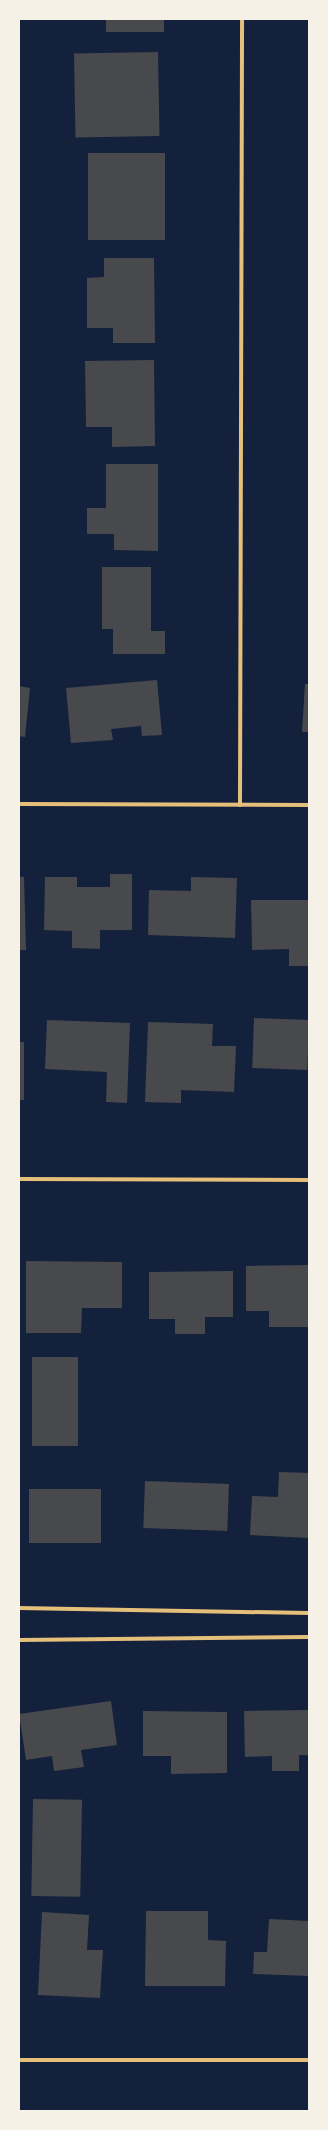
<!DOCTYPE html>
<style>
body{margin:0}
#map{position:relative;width:328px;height:2130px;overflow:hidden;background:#14213d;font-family:Lato,sans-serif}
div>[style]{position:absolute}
.building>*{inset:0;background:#48494c;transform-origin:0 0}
.minor>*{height:4px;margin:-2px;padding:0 2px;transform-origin:2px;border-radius:2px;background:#e5c07b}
span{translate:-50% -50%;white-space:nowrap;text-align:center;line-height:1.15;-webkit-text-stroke:3.5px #f6f1e7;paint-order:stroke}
.frame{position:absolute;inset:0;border:20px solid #f6f1e7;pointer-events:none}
</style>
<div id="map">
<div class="building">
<i style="left:106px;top:19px;width:58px;height:13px"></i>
<i style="left:158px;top:52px;width:84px;height:84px;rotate:89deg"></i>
<i style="left:88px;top:153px;width:77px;height:87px"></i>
<i style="clip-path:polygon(104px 258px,154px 258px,155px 343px,113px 343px,113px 328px,87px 328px,87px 278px,104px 277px)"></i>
<i style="clip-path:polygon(154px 360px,155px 446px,112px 447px,112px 427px,86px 427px,85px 361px)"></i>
<i style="clip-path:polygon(106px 464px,158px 464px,158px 551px,114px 550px,114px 534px,87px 534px,87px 508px,106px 508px)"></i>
<i style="clip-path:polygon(102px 567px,151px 567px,151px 631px,165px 631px,165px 654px,113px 654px,113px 629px,102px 629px)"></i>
<i style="clip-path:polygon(157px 680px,162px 735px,142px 736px,141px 726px,111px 729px,113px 740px,71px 743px,66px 688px)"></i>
<i style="clip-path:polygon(305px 684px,309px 684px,309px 732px,302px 732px)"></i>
<i style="clip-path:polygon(19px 686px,30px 688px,25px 737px,19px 736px)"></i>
<i style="clip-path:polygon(110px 874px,132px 874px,132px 930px,100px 930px,100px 949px,72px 948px,72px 931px,44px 930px,45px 877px,77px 877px,77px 887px,110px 887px)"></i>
<i style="clip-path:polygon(19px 877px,24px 877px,26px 950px,19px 950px)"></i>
<i style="clip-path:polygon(191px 877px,237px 878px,235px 938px,148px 935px,149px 890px,191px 891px)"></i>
<i style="clip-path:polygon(251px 900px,309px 900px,309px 966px,289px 966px,289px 949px,252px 950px)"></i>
<i style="left:254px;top:1018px;width:55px;height:50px;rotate:2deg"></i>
<i style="clip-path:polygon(47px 1020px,130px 1023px,127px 1103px,106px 1102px,107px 1072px,45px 1069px)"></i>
<i style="clip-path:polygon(148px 1022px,213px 1024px,212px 1046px,236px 1046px,234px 1092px,181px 1090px,181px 1103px,145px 1102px)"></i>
<i style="left:19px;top:1042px;width:5px;height:58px"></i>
<i style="clip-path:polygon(26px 1261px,122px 1262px,122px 1308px,82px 1308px,81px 1333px,26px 1333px)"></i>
<i style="clip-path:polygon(308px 1265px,308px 1327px,269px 1327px,269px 1311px,246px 1311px,246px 1266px)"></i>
<i style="clip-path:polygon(233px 1271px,233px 1317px,205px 1317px,205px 1334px,175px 1334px,175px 1319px,149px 1319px,149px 1272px)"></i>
<i style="left:78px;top:1357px;width:89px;height:46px;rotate:90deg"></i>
<i style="clip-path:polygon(279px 1472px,309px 1473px,309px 1538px,250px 1535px,252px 1496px,278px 1497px)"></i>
<i style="left:145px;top:1481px;width:84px;height:47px;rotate:2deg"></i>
<i style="left:29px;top:1489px;width:72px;height:54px"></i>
<i style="clip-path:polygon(111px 1701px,117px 1745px,81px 1750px,84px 1767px,54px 1771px,52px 1756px,26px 1760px,19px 1714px)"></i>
<i style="clip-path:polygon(309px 1710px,309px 1755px,299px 1755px,299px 1771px,272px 1771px,272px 1756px,245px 1757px,244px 1711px)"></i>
<i style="clip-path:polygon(143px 1711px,227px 1712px,227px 1773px,171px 1774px,171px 1756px,143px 1756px)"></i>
<i style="left:33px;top:1799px;width:49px;height:97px;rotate:1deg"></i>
<i style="clip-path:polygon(146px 1911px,208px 1911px,208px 1940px,226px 1941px,225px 1986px,145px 1986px)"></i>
<i style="clip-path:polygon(42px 1912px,89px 1915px,87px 1950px,103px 1950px,100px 1998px,38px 1995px)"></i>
<i style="clip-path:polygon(269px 1919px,309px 1921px,309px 1976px,253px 1974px,254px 1952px,267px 1952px)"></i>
</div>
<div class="minor">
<i style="left:19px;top:804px;width:290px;rotate:0.2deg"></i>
<i style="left:240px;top:805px;width:786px;rotate:-89.85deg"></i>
<i style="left:19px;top:1179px;width:290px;rotate:0.2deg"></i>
<i style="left:19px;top:1608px;width:290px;rotate:1deg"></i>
<i style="left:19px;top:1640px;width:290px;rotate:-0.6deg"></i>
<i style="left:19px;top:2060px;width:290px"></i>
</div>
<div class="frame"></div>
</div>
